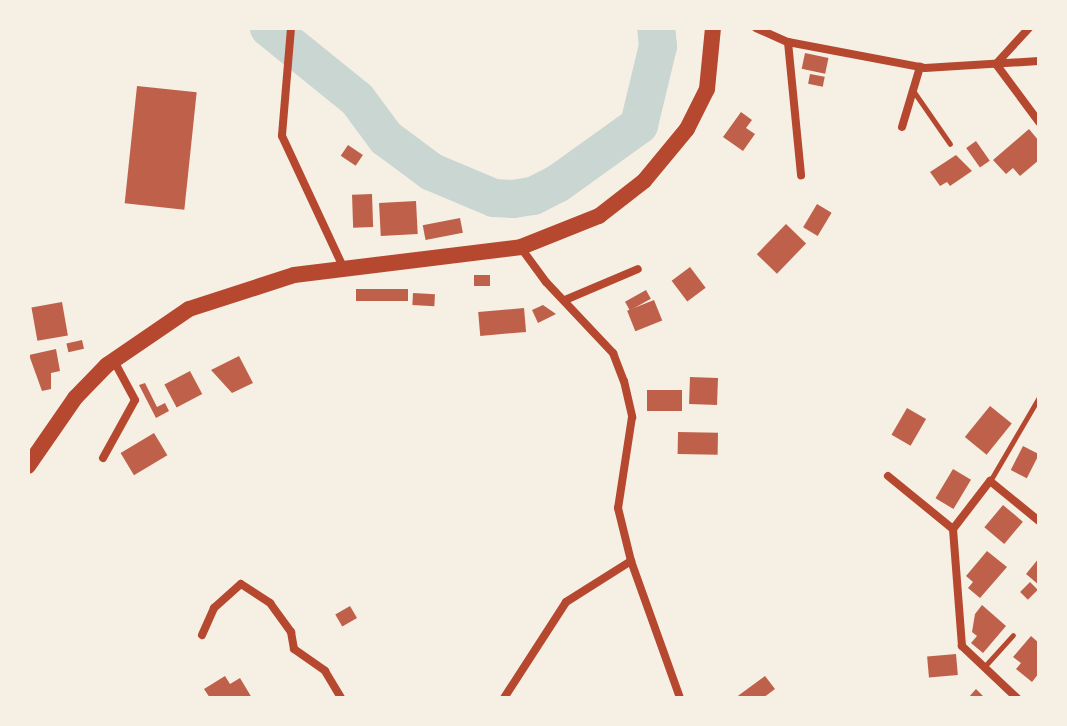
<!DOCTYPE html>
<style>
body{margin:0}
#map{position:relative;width:1067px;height:726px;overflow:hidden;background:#f6efe4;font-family:"Roboto Serif",serif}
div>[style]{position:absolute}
.river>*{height:38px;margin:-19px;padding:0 19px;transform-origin:19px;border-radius:19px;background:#c9d6d2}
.building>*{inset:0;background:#bf614a;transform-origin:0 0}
.service>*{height:5px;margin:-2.5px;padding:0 2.5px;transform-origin:2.5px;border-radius:2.5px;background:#b5482f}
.minor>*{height:8px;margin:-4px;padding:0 4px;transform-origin:4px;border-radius:4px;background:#b5482f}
.trunk>*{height:16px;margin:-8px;padding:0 8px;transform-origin:8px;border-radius:8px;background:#b5482f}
span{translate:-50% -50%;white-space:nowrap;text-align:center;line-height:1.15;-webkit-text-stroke:6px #f6efe4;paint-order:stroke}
.frame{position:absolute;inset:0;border:30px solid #f6efe4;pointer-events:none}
</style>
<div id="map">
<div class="river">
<i style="left:269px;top:28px;width:113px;rotate:38.9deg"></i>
<i style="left:357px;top:99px;width:49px;rotate:53.4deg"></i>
<i style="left:386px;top:138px;width:57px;rotate:36.5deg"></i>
<i style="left:432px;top:172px;width:67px;rotate:22.8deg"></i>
<i style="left:494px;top:198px;width:19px;rotate:3deg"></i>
<i style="left:513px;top:199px;width:20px;rotate:-9deg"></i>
<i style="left:533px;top:196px;width:27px;rotate:-27deg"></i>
<i style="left:557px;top:184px;width:101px;rotate:-35.7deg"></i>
<i style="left:639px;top:125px;width:81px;rotate:-76.5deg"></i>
<i style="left:658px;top:46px;width:18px;rotate:-96deg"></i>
</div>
<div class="building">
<i style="left:805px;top:53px;width:24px;height:16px;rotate:12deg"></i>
<i style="left:810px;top:74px;width:15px;height:10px;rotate:11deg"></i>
<i style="left:137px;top:86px;width:60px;height:118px;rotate:6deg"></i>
<i style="clip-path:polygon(741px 112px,752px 120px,746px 128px,755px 134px,743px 151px,723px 137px)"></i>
<i style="clip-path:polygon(1029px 129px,1039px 141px,1039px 160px,1020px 176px,1013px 168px,1006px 174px,993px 160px)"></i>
<i style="left:976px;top:141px;width:24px;height:12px;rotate:55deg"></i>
<i style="left:348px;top:145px;width:18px;height:13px;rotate:34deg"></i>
<i style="clip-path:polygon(956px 155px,972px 171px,950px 186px,947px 182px,940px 186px,930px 172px)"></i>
<i style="left:372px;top:194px;width:33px;height:20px;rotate:88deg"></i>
<i style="left:416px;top:201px;width:33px;height:37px;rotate:87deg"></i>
<i style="left:817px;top:204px;width:17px;height:27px;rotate:31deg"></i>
<i style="left:460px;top:218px;width:15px;height:38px;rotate:79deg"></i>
<i style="left:786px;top:224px;width:28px;height:42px;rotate:44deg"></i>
<i style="left:690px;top:267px;width:26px;height:23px;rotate:53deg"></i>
<i style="left:490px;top:275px;width:11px;height:16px;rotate:90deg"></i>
<i style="left:408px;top:289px;width:12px;height:52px;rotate:90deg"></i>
<i style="left:646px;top:290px;width:10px;height:24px;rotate:61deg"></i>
<i style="left:413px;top:293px;width:22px;height:12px;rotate:3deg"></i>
<i style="left:654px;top:300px;width:22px;height:29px;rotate:68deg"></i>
<i style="left:62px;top:302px;width:34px;height:31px;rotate:80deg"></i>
<i style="clip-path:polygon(543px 305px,556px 314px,538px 323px,532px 310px)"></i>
<i style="left:524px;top:308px;width:24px;height:46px;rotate:85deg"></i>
<i style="left:82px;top:340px;width:9px;height:16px;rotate:77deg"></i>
<i style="clip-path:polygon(56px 349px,60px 371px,51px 373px,51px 389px,42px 391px,29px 355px)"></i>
<i style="clip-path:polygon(239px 356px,253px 383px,232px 393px,211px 370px)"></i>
<i style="left:190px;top:371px;width:26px;height:29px;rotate:62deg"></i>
<i style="left:690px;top:377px;width:28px;height:27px;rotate:2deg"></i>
<i style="clip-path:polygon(145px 383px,157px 407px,165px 403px,169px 411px,156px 418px,139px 385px)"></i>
<i style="left:682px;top:390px;width:21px;height:35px;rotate:90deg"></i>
<i style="left:990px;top:406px;width:28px;height:40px;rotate:39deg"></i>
<i style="left:907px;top:408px;width:22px;height:31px;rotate:30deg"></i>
<i style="left:678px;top:432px;width:40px;height:22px;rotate:1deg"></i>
<i style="left:154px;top:433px;width:26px;height:39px;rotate:59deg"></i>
<i style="left:1023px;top:446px;width:18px;height:27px;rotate:27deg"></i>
<i style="left:953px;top:469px;width:21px;height:34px;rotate:31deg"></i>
<i style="left:1003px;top:505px;width:26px;height:29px;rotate:40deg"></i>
<i style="clip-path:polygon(987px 551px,1007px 567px,980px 598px,968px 588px,973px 582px,966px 576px)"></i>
<i style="clip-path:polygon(1039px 558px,1039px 585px,1026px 574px)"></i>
<i style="left:1030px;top:582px;width:11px;height:14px;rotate:45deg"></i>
<i style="clip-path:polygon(982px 605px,1006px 626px,983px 653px,971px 643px,977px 636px,972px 632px,975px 614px)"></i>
<i style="left:350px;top:606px;width:14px;height:17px;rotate:60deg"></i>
<i style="clip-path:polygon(1031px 636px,1039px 643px,1039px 673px,1032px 682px,1016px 669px,1021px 663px,1013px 657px)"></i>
<i style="left:956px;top:654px;width:21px;height:29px;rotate:85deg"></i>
<i style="clip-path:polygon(225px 676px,230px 684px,240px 678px,252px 698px,210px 698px,204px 689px)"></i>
<i style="clip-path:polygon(765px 676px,775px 689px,763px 698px,735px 698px)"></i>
<i style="clip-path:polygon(976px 689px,985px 698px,968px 698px)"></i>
</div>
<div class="service">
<i style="left:914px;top:92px;width:63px;rotate:55.3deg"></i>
<i style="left:990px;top:481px;width:97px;rotate:-59.7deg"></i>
<i style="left:984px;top:667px;width:43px;rotate:-47.8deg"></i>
</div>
<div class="minor">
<i style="left:291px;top:28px;width:108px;rotate:94.8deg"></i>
<i style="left:282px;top:136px;width:145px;rotate:65deg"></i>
<i style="left:756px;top:28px;width:35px;rotate:24deg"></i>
<i style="left:788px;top:42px;width:139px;rotate:10.7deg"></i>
<i style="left:925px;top:68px;width:114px;rotate:-3.5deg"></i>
<i style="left:1029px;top:28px;width:49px;rotate:132.5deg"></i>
<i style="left:996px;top:64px;width:72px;rotate:53.4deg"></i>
<i style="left:788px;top:42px;width:134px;rotate:84.4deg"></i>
<i style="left:902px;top:127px;width:63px;rotate:-73.3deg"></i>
<i style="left:521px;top:248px;width:42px;rotate:53.7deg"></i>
<i style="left:546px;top:282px;width:98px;rotate:46.7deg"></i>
<i style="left:613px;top:353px;width:30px;rotate:69deg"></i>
<i style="left:624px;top:381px;width:37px;rotate:77deg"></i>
<i style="left:632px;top:417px;width:92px;rotate:98.7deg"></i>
<i style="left:618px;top:508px;width:55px;rotate:76.2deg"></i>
<i style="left:631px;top:561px;width:145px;rotate:70.3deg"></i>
<i style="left:565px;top:300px;width:79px;rotate:-23deg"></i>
<i style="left:103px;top:458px;width:66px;rotate:-61.1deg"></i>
<i style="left:135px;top:400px;width:44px;rotate:-118.3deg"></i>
<i style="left:888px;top:476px;width:84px;rotate:39.2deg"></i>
<i style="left:202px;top:635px;width:30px;rotate:-66deg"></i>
<i style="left:214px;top:608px;width:36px;rotate:-42deg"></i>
<i style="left:241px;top:584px;width:35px;rotate:33deg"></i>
<i style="left:270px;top:603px;width:36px;rotate:54deg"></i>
<i style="left:291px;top:632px;width:17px;rotate:80deg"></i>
<i style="left:294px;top:649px;width:38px;rotate:35deg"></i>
<i style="left:325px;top:671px;width:31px;rotate:59deg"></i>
<i style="left:504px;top:698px;width:114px;rotate:-57.1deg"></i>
<i style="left:566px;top:602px;width:77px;rotate:-32.2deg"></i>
<i style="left:1017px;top:698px;width:76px;rotate:-136.6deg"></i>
<i style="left:962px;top:646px;width:117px;rotate:-94.4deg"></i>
<i style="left:953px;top:529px;width:61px;rotate:-52.4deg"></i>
<i style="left:990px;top:481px;width:63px;rotate:39.2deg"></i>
</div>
<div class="trunk">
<i style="left:28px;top:466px;width:83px;rotate:-55.3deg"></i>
<i style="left:75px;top:398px;width:46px;rotate:-45.9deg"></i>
<i style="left:107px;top:365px;width:99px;rotate:-34.3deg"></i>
<i style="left:189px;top:309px;width:110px;rotate:-17.9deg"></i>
<i style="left:294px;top:275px;width:229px;rotate:-7deg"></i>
<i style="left:521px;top:247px;width:84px;rotate:-21.7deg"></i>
<i style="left:599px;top:216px;width:57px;rotate:-37.9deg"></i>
<i style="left:644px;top:181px;width:67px;rotate:-50.4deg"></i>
<i style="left:687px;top:129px;width:45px;rotate:-63.4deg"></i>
<i style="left:707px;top:89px;width:61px;rotate:-84.4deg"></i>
</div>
<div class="frame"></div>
</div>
